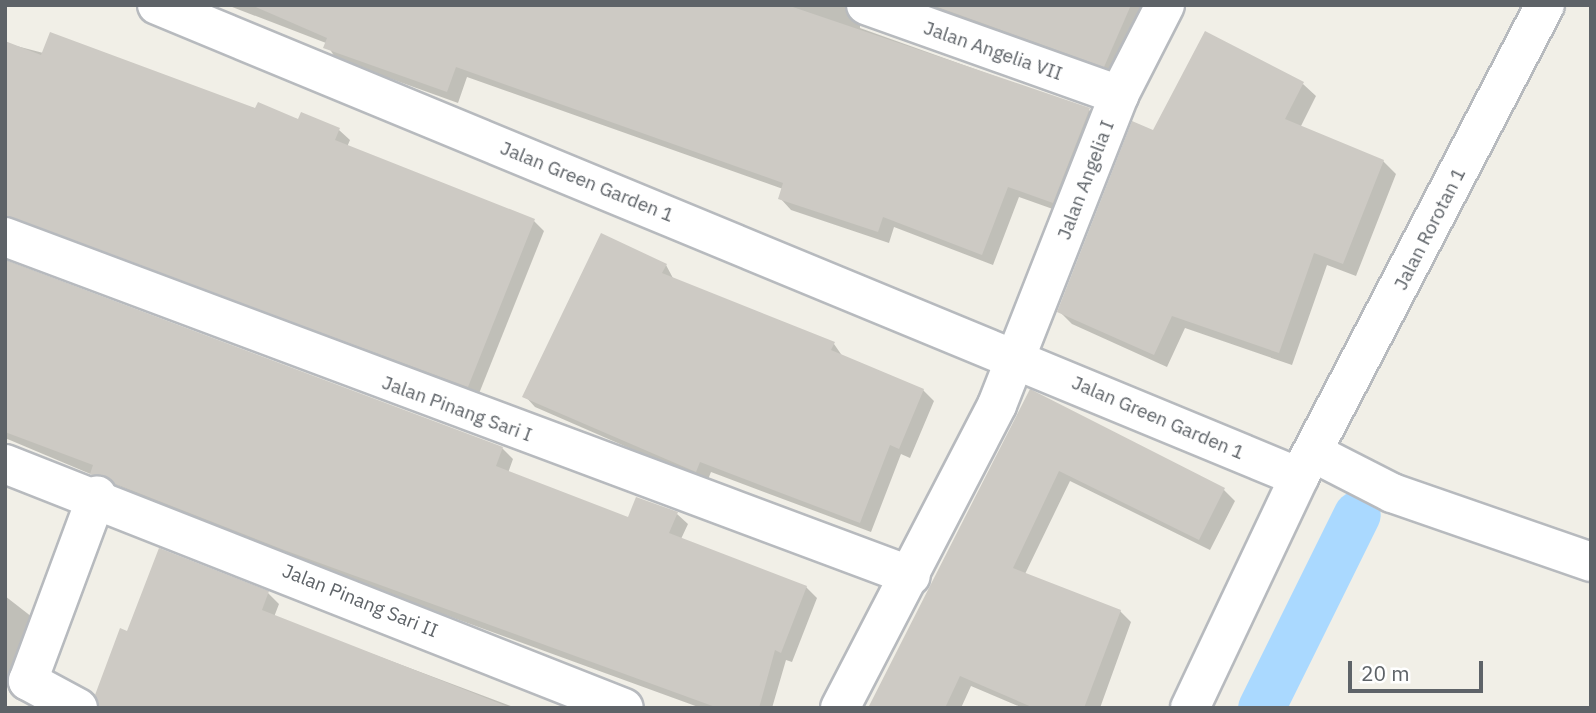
<!DOCTYPE html>
<style>
body{margin:0}
#map{position:relative;width:1596px;height:713px;overflow:hidden;background:#f1efe7;font-family:"IBM Plex Sans",sans-serif}
div>[style]{position:absolute}
.shadow>*{inset:0;background:#0003}
.canal>*{height:47px;margin:-23.5px;padding:0 23.5px;transform-origin:23.5px;border-radius:23.5px;background:#aad9ff}
.building>*{inset:0;background:#cdcac4}
.roads{filter:drop-shadow(2px 0 #b7babe) drop-shadow(-2px 0 #b7babe) drop-shadow(0 2px #b7babe) drop-shadow(0 -2px #b7babe)}
.minor>*{height:38px;margin:-19px;padding:0 19px;transform-origin:19px;border-radius:19px;background:#fff}
span{translate:-50% -50%;white-space:nowrap;text-align:center;line-height:1.15;-webkit-text-stroke:5px #fff;paint-order:stroke}
.street-label{font-size:19px;color:#5e6368}
.frame{position:absolute;inset:0;border:7px solid #5e6368;pointer-events:none}
.scale{position:absolute;left:1348px;top:661px;width:135px;height:32px;box-sizing:border-box;border:4px solid #5e6368;border-top:0;padding-left:9px;font-size:21px;line-height:24px;white-space:nowrap;color:#5e6368;-webkit-text-stroke:5px #fff;paint-order:stroke}
</style>
<div id="map">
<div class="shadow">
<i style="clip-path:polygon(227px 5px,860px 5px,860px 28px,1089px 110px,1101px 121px,1064px 213px,1019px 197px,993px 265px,894px 227px,889px 243px,791px 210px,780px 198px,783px 189px,467px 77px,458px 103px,336px 59px,326px 43px)"></i>
<i style="clip-path:polygon(915px 5px,1143px 5px,1116px 77px)"></i>
<i style="clip-path:polygon(5px 43px,339px 130px,350px 140px,347px 147px,534px 221px,544px 231px,478px 396px,5px 231px)"></i>
<i style="clip-path:polygon(1303px 84px,1316px 96px,1300px 128px,1383px 161px,1396px 174px,1356px 276px,1327px 265px,1292px 365px,1185px 328px,1167px 367px,1072px 324px,1059px 311px,1154px 132px)"></i>
<i style="clip-path:polygon(5px 260px,502px 448px,513px 459px,508px 473px,629px 519px,677px 514px,688px 524px,681px 539px,806px 587px,817px 598px,792px 662px,786px 660px,772px 708px,701px 708px,297px 561px,5px 438px)"></i>
<i style="clip-path:polygon(666px 265px,674px 280px,834px 344px,843px 357px,923px 390px,934px 401px,910px 458px,901px 454px,871px 532px,711px 472px,707px 482px,535px 407px,525px 396px)"></i>
<i style="clip-path:polygon(1030px 392px,1224px 490px,1235px 501px,1210px 550px,1070px 481px,1025px 574px,1120px 611px,1131px 622px,1100px 708px,1023px 708px,971px 686px,961px 708px,871px 708px)"></i>
<i style="clip-path:polygon(268px 593px,279px 604px,274px 617px,516px 708px,98px 708px,97px 695px,128px 633px)"></i>
<i style="clip-path:polygon(5px 596px,41px 624px,5px 685px)"></i>
</div>
<div class="canal">
<i style="left:1261px;top:708px;width:216px;rotate:-63.7deg"></i>
</div>
<div class="building">
<i style="clip-path:polygon(251px 5px,787px 5px,1090px 108px,1053px 203px,1008px 187px,982px 255px,883px 217px,878px 232px,778px 199px,783px 183px,456px 67px,447px 92px,323px 48px,327px 38px)"></i>
<i style="clip-path:polygon(932px 5px,1131px 5px,1104px 67px)"></i>
<i style="clip-path:polygon(1205px 31px,1304px 82px,1285px 119px,1384px 160px,1343px 264px,1314px 253px,1279px 353px,1172px 316px,1154px 355px,1057px 312px,1132px 121px,1153px 130px)"></i>
<i style="clip-path:polygon(50px 32px,255px 108px,258px 102px,298px 119px,301px 112px,340px 128px,335px 140px,535px 219px,468px 387px,5px 216px,5px 41px,41px 55px)"></i>
<i style="clip-path:polygon(601px 233px,667px 264px,662px 273px,835px 342px,831px 350px,924px 389px,899px 449px,890px 445px,860px 523px,700px 462px,696px 472px,522px 397px)"></i>
<i style="clip-path:polygon(5px 260px,503px 447px,496px 466px,628px 517px,636px 497px,678px 512px,669px 533px,807px 586px,781px 653px,775px 650px,759px 708px,718px 708px,284px 550px,90px 474px,93px 465px,5px 432px)"></i>
<i style="clip-path:polygon(1030px 389px,1225px 488px,1199px 540px,1059px 471px,1013px 568px,1121px 610px,1084px 708px,1034px 708px,960px 676px,945px 708px,868px 708px)"></i>
<i style="clip-path:polygon(159px 548px,269px 591px,262px 610px,511px 708px,100px 708px,95px 695px,120px 628px,127px 631px)"></i>
</div>
<div class="roads">
<div class="minor">
<i style="left:157px;top:5px;width:1236px;rotate:22.46deg"></i>
<i style="left:866px;top:5px;width:269px;rotate:19.6deg"></i>
<i style="left:5px;top:237px;width:967px;rotate:20.51deg"></i>
<i style="left:1314px;top:453px;width:88px;rotate:27.1deg"></i>
<i style="left:1392px;top:493px;width:211px;rotate:19.1deg"></i>
<i style="left:5px;top:464px;width:665px;rotate:21.51deg"></i>
<i style="left:78px;top:708px;width:57px;rotate:-151.6deg"></i>
<i style="left:28px;top:681px;width:198px;rotate:-69.6deg"></i>
<i style="left:840px;top:708px;width:341px;rotate:-62.6deg"></i>
<i style="left:997px;top:405px;width:333px;rotate:-68.5deg"></i>
<i style="left:1119px;top:95px;width:101px;rotate:-62.9deg"></i>
<i style="left:1190px;top:708px;width:255px;rotate:-64.7deg"></i>
<i style="left:1299px;top:477px;width:532px;rotate:-62.47deg"></i>
</div>
</div>
<div class="street-label">
<span style="left:993px;top:51px;rotate:19deg">Jalan Angelia VII</span>
<span style="left:1086px;top:180px;rotate:-69deg">Jalan Angelia I</span>
<span style="left:587px;top:182px;rotate:22deg">Jalan Green Garden 1</span>
<span style="left:1430px;top:229px;rotate:-63deg">Jalan Rorotan 1</span>
<span style="left:457px;top:409px;rotate:20deg">Jalan Pinang Sari I</span>
<span style="left:1158px;top:418px;rotate:23deg">Jalan Green Garden 1</span>
<span style="left:360px;top:601px;rotate:22deg">Jalan Pinang Sari II</span>
</div>
<div class="frame"></div>
<div class="scale">20 m</div>
</div>
